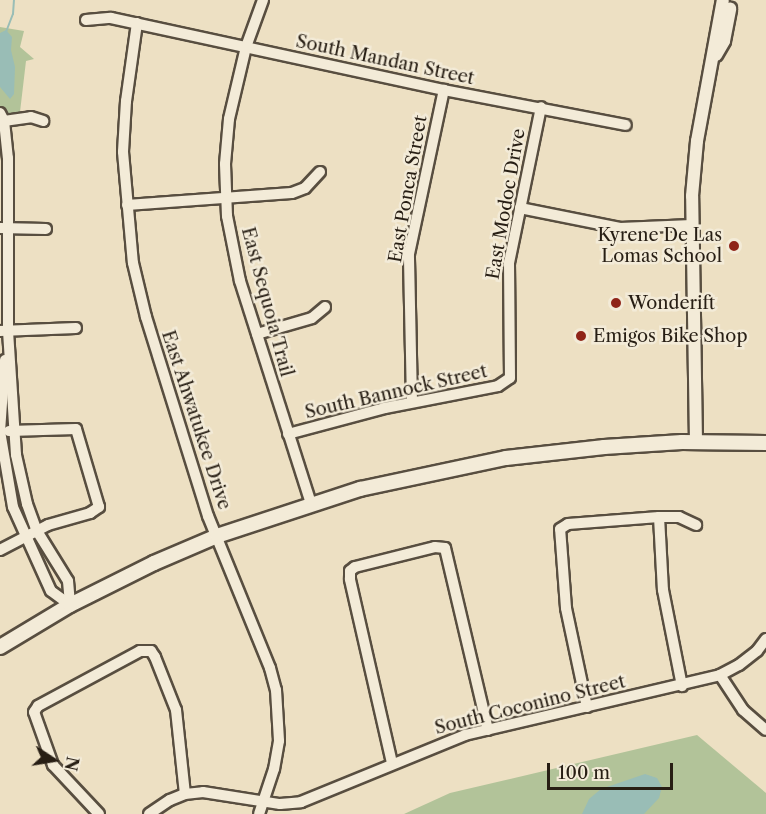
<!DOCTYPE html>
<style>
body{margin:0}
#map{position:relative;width:766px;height:814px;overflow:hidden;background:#ede0c3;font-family:"Libre Caslon Text",serif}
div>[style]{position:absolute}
.green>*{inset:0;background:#b2c399}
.water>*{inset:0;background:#99bdb6}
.stream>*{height:2px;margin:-1px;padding:0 1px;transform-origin:1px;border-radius:1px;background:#99bdb6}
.roads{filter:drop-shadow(2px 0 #584e40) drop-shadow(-2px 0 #584e40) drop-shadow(0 2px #584e40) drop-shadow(0 -2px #584e40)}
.minor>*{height:10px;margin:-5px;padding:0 5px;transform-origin:5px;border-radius:5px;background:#f3ebd8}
.tertiary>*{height:12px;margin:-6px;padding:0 6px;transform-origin:6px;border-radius:6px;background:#f3ebd8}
.secondary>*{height:14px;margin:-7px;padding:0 7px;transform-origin:7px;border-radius:7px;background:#f3ebd8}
.dots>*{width:16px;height:16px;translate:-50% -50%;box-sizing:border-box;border:3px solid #f3ebd8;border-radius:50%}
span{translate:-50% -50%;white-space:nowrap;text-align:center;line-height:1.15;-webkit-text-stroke:5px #f3ebd8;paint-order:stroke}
.street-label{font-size:18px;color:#271e14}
.poi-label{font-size:18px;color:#271e14}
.right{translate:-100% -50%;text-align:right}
.left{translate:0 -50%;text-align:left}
.north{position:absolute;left:24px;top:730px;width:60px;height:60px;-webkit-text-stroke:4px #f3ebd8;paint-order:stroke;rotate:102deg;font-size:16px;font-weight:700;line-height:24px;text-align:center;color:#271e14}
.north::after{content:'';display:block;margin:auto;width:21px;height:27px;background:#271e14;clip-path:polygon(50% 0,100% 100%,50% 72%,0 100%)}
.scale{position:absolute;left:547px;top:763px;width:126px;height:27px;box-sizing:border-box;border:3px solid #271e14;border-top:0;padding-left:8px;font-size:18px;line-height:21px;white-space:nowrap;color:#271e14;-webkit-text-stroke:4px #f3ebd8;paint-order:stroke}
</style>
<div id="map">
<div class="green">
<i style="clip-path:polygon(0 27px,24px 31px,20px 47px,34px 59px,26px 61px,20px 112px,0 119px)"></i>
<i style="clip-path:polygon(697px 735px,766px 793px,766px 814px,404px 814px,450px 793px)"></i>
</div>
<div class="water">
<i style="clip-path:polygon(6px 30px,12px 37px,11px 50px,15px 67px,14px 94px,10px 99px,0 87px,0 33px)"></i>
<i style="clip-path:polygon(645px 774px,657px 778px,662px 787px,659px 798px,644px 814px,582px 814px,589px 799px,601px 789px)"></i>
</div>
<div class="stream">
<i style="left:6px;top:32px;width:19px;rotate:-69deg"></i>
<i style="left:13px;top:14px;width:14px;rotate:-86deg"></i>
</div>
<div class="roads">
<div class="minor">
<i style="left:263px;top:0;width:50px;rotate:109.9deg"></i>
<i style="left:246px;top:47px;width:74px;rotate:103.3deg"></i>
<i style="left:229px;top:119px;width:45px;rotate:95.1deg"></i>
<i style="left:225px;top:164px;width:52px;rotate:87.8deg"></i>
<i style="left:227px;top:216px;width:66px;rotate:78.7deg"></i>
<i style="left:240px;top:281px;width:234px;rotate:72.3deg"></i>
<i style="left:86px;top:20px;width:25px;rotate:-5deg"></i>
<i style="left:111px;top:18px;width:341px;rotate:12.2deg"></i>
<i style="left:444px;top:90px;width:185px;rotate:10.9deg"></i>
<i style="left:137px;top:23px;width:79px;rotate:98deg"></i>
<i style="left:126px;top:101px;width:51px;rotate:93.4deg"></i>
<i style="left:123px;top:152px;width:111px;rotate:84.9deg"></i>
<i style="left:133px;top:263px;width:56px;rotate:76.5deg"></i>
<i style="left:146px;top:317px;width:208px;rotate:72.7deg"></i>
<i style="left:208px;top:516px;width:164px;rotate:67.8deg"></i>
<i style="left:270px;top:668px;width:23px;rotate:75deg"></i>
<i style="left:276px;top:690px;width:51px;rotate:86.6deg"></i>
<i style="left:279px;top:741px;width:28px;rotate:100deg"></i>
<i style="left:274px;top:769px;width:47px;rotate:108.4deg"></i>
<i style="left:0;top:113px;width:9px;rotate:63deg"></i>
<i style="left:4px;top:121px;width:37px;rotate:84deg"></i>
<i style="left:8px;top:158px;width:173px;rotate:90deg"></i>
<i style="left:8px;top:331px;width:124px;rotate:86.3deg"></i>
<i style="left:16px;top:455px;width:50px;rotate:77.3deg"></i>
<i style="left:27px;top:504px;width:29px;rotate:70deg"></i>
<i style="left:37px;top:531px;width:59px;rotate:58.2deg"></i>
<i style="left:68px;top:581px;width:24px;rotate:85deg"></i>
<i style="left:4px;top:121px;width:27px;rotate:-8deg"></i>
<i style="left:31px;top:117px;width:13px;rotate:18deg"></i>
<i style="left:127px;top:205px;width:165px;rotate:-4.2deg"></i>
<i style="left:292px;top:193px;width:14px;rotate:-21deg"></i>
<i style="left:305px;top:188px;width:22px;rotate:-47deg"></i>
<i style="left:520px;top:208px;width:102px;rotate:11.3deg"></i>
<i style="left:620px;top:228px;width:72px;rotate:-2.4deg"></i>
<i style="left:0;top:228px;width:46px;rotate:1.2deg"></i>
<i style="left:0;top:331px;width:76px;rotate:-2.3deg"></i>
<i style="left:257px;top:334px;width:57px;rotate:-16.2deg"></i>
<i style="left:312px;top:318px;width:17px;rotate:-40deg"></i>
<i style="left:5px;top:360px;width:71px;rotate:94deg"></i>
<i style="left:0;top:431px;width:77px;rotate:80.3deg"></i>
<i style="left:13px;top:507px;width:92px;rotate:65.7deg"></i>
<i style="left:51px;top:591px;width:24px;rotate:36deg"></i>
<i style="left:412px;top:402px;width:148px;rotate:-91.2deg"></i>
<i style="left:409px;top:254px;width:168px;rotate:-78deg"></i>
<i style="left:288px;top:434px;width:100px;rotate:-15deg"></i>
<i style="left:385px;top:408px;width:115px;rotate:-11deg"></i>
<i style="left:498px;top:386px;width:14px;rotate:-34deg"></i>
<i style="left:510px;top:378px;width:115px;rotate:-90.5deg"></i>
<i style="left:509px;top:263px;width:159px;rotate:-78.4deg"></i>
<i style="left:659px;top:517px;width:73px;rotate:86.9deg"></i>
<i style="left:663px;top:590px;width:98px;rotate:78.8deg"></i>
<i style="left:0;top:550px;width:54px;rotate:-27.5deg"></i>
<i style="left:48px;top:525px;width:44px;rotate:-15.9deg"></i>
<i style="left:90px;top:513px;width:11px;rotate:-34deg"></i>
<i style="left:99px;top:507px;width:81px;rotate:-106.4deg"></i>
<i style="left:76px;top:429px;width:67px;rotate:178.3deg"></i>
<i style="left:720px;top:675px;width:42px;rotate:56.7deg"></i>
<i style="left:743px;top:710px;width:30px;rotate:41deg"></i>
<i style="left:587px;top:707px;width:101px;rotate:-102deg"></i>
<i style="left:566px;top:608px;width:79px;rotate:-94.3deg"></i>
<i style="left:560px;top:529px;width:9px;rotate:-32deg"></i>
<i style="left:568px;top:524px;width:91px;rotate:-4.4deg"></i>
<i style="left:659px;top:517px;width:20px"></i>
<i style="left:679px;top:517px;width:19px;rotate:25deg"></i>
<i style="left:392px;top:763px;width:189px;rotate:-102.9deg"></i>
<i style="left:350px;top:579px;width:8px;rotate:-90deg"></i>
<i style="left:350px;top:571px;width:6px;rotate:-39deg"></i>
<i style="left:355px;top:567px;width:82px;rotate:-14deg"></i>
<i style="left:435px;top:547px;width:10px;rotate:6deg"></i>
<i style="left:445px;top:548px;width:187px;rotate:76.7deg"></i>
<i style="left:99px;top:814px;width:67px;rotate:-133.2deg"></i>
<i style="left:53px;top:765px;width:56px;rotate:-109.7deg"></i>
<i style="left:34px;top:712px;width:7px;rotate:-56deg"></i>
<i style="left:38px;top:706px;width:116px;rotate:-28.3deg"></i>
<i style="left:140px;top:651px;width:11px"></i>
<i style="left:151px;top:651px;width:7px;rotate:56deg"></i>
<i style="left:155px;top:657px;width:57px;rotate:68.4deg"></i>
<i style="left:176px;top:710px;width:84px;rotate:83.9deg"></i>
<i style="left:149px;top:814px;width:25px;rotate:-34deg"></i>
<i style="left:170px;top:800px;width:16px;rotate:-22deg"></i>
<i style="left:185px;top:794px;width:18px;rotate:-6deg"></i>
<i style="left:203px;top:792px;width:78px;rotate:8.9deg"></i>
<i style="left:280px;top:804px;width:21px;rotate:-5deg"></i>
<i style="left:301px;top:802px;width:177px;rotate:-22.2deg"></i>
<i style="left:465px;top:735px;width:262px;rotate:-13.2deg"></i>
<i style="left:720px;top:675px;width:21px;rotate:-28deg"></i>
<i style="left:739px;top:665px;width:23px;rotate:-38deg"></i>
<i style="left:757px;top:651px;width:15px;rotate:-53deg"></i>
</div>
<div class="tertiary">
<i style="left:716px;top:55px;width:16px;rotate:-60deg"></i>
<i style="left:724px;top:41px;width:33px;rotate:-79deg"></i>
<i style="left:696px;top:442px;width:246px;rotate:-90.9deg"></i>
<i style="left:692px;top:196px;width:55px;rotate:-84.8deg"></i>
<i style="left:697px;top:141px;width:143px;rotate:-79.6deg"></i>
</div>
<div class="secondary">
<i style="left:0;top:647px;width:82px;rotate:-31deg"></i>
<i style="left:70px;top:605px;width:94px;rotate:-26.6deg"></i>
<i style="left:154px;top:563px;width:69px;rotate:-23.2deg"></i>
<i style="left:217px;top:536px;width:151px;rotate:-18.2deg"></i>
<i style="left:360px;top:489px;width:149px;rotate:-12deg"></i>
<i style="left:506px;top:458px;width:99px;rotate:-6.4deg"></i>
<i style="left:604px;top:447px;width:78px;rotate:-3.7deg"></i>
<i style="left:682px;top:442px;width:84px;rotate:0.7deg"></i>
</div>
</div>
<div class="dots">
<i style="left:734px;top:246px;background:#8f2418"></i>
<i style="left:616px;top:303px;background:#8f2418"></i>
<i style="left:581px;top:336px;background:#8f2418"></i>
</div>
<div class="street-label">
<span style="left:385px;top:60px;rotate:12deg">South Mandan Street</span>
<span style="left:408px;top:189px;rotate:-80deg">East Ponca Street</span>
<span style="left:506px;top:204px;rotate:-80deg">East Modoc Drive</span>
<span style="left:267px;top:302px;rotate:75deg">East Sequoia Trail</span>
<span style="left:396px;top:392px;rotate:-13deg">South Bannock Street</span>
<span style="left:196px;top:420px;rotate:72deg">East Ahwatukee Drive</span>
<span style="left:530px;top:705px;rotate:-14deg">South Coconino Street</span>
</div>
<div class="poi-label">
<span class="right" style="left:722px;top:246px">Kyrene De Las<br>Lomas School</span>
<span class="left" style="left:628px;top:303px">Wonderift</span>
<span class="left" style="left:593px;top:336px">Emigos Bike Shop</span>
</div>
<div class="north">N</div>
<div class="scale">100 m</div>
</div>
